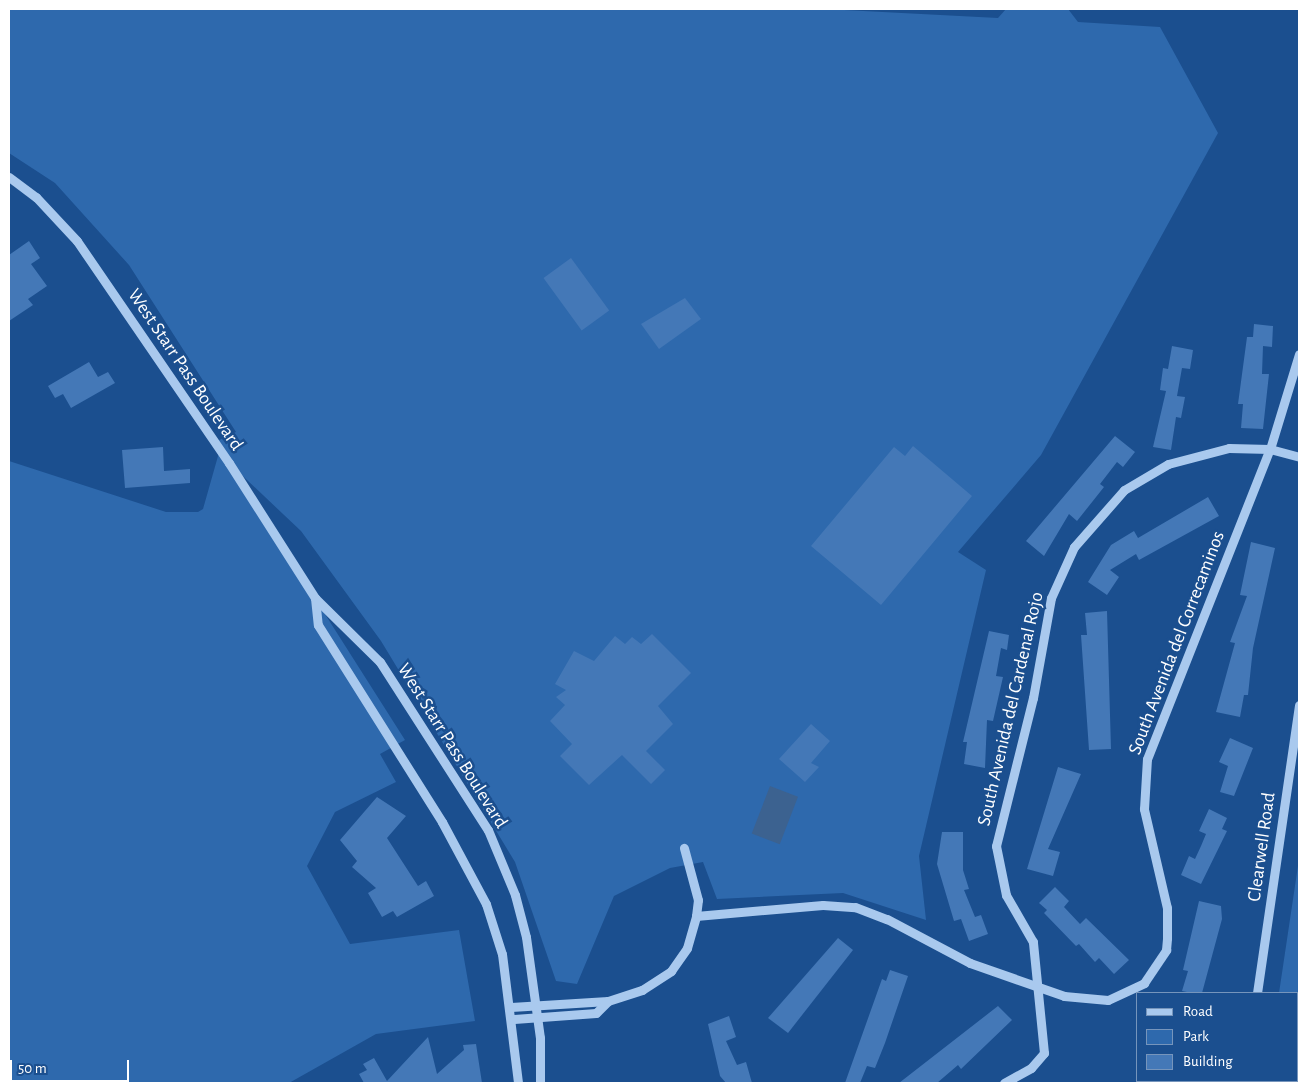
<!DOCTYPE html>
<style>
body{margin:0}
#map{position:relative;width:1308px;height:1092px;overflow:hidden;background:#1b4f8f;font-family:"Alegreya Sans",sans-serif}
div>[style]{position:absolute}
.green>*{inset:0;background:#2e69ad}
.water>*{inset:0;background:#3c6290;transform-origin:0 0}
.stream>*{height:5px;margin:-2.5px;padding:0 2.5px;transform-origin:2.5px;border-radius:2.5px;background:#3c6290}
.building>*{inset:0;background:#4478b7;transform-origin:0 0}
.minor>*{height:9px;margin:-4.5px;padding:0 4.5px;transform-origin:4.5px;border-radius:4.5px;background:#a9c9ee}
span{translate:-50% -50%;white-space:nowrap;text-align:center;line-height:1.15;-webkit-text-stroke:5px #1b4f8f;paint-order:stroke}
.street-label{font-size:19px;color:#fff}
.frame{position:absolute;inset:0;border:10px solid #fff;pointer-events:none}
.legend{position:absolute;left:1136px;top:992px;width:162px;height:90px;box-sizing:border-box;background:#1b4f8f;border:1px solid #7695bc;margin:0;padding:6px 9px;list-style:none;font-size:15px;color:#fff}
.legend li{display:flex;align-items:center;gap:10px;height:25px}
.legend b{width:25px;border:1px solid #7695bc}
.scale{position:absolute;left:10px;top:1060px;width:119px;height:22px;box-sizing:border-box;border:2px solid #fff;border-top:0;padding-left:6px;font-size:15px;line-height:18px;white-space:nowrap;color:#fff;-webkit-text-stroke:4px #1b4f8f;paint-order:stroke}
</style>
<div id="map">
<div class="green">
<i style="clip-path:polygon(9px 9px,825px 9px,998px 18px,1006px 9px,1068px 9px,1078px 22px,1160px 27px,1218px 133px,1041px 455px,958px 552px,986px 570px,919px 856px,926px 920px,843px 893px,717px 899px,703px 862px,670px 868px,614px 896px,577px 984px,556px 981px,515px 862px,381px 641px,301px 531px,229px 463px,405px 740px,380px 754px,396px 782px,335px 812px,307px 866px,350px 944px,459px 930px,475px 1021px,376px 1034px,289px 1083px,9px 1083px,9px 461px,166px 512px,198px 512px,203px 509px,220px 449px,215px 442px,236px 432px,129px 265px,55px 183px,9px 153px)"></i>
<i style="clip-path:polygon(1299px 859px,1299px 1083px,1256px 1083px,1297px 1081px,1297px 993px,1279px 993px)"></i>
</div>
<div class="water">
<i style="left:770px;top:786px;width:30px;height:51px;rotate:21deg"></i>
</div>
<div class="stream">
<i style="left:1297px;top:1073px;width:2px"></i>
<i style="left:1287px;top:1083px;width:3px;rotate:-45deg"></i>
</div>
<div class="building">
<i style="clip-path:polygon(29px 241px,40px 258px,31px 264px,47px 286px,28px 299px,33px 305px,9px 321px,9px 255px)"></i>
<i style="left:571px;top:258px;width:65px;height:34px;rotate:54deg"></i>
<i style="clip-path:polygon(685px 298px,701px 319px,659px 349px,641px 324px)"></i>
<i style="clip-path:polygon(1254px 324px,1273px 326px,1272px 347px,1263px 346px,1262px 374px,1269px 374px,1263px 429px,1241px 428px,1243px 404px,1238px 404px,1247px 337px,1253px 337px)"></i>
<i style="clip-path:polygon(1172px 346px,1193px 350px,1190px 369px,1182px 368px,1177px 396px,1185px 397px,1181px 418px,1176px 417px,1171px 450px,1153px 447px,1166px 391px,1160px 390px,1163px 368px,1168px 369px)"></i>
<i style="clip-path:polygon(89px 362px,98px 377px,108px 372px,115px 383px,71px 408px,63px 394px,55px 398px,48px 386px)"></i>
<i style="clip-path:polygon(1115px 436px,1135px 452px,1123px 467px,1117px 462px,1100px 484px,1104px 487px,1077px 521px,1069px 514px,1044px 556px,1026px 541px)"></i>
<i style="clip-path:polygon(913px 446px,972px 496px,881px 605px,811px 546px,894px 447px,905px 456px)"></i>
<i style="clip-path:polygon(163px 447px,164px 471px,190px 469px,190px 483px,125px 488px,122px 450px)"></i>
<i style="clip-path:polygon(1208px 497px,1219px 516px,1139px 560px,1136px 554px,1110px 570px,1119px 577px,1107px 595px,1088px 582px,1111px 545px,1134px 531px,1138px 538px)"></i>
<i style="clip-path:polygon(1251px 542px,1275px 548px,1253px 648px,1248px 695px,1244px 695px,1240px 717px,1216px 712px,1235px 643px,1230px 642px,1247px 596px,1240px 595px)"></i>
<i style="clip-path:polygon(1107px 611px,1111px 749px,1089px 750px,1081px 635px,1087px 635px,1085px 613px)"></i>
<i style="clip-path:polygon(989px 631px,1009px 635px,1007px 650px,1001px 648px,996px 676px,1003px 677px,993px 721px,987px 720px,985px 768px,964px 764px,967px 742px,963px 742px)"></i>
<i style="clip-path:polygon(652px 634px,691px 673px,658px 706px,673px 724px,646px 751px,665px 770px,651px 784px,622px 755px,589px 785px,560px 756px,572px 744px,550px 721px,565px 705px,556px 697px,566px 690px,555px 684px,574px 651px,594px 661px,615px 636px,625px 644px,632px 637px,641px 644px)"></i>
<i style="clip-path:polygon(811px 724px,830px 741px,811px 763px,819px 767px,805px 782px,779px 759px)"></i>
<i style="clip-path:polygon(1230px 738px,1253px 748px,1234px 796px,1220px 792px,1228px 766px,1219px 762px)"></i>
<i style="clip-path:polygon(1058px 767px,1081px 774px,1048px 849px,1060px 852px,1053px 876px,1027px 869px)"></i>
<i style="clip-path:polygon(377px 797px,406px 816px,387px 838px,418px 886px,426px 881px,434px 896px,397px 917px,393px 911px,382px 917px,368px 893px,376px 888px,352px 867px,357px 861px,340px 840px)"></i>
<i style="clip-path:polygon(1209px 809px,1227px 818px,1222px 829px,1227px 831px,1201px 884px,1181px 875px,1189px 856px,1195px 859px,1201px 846px,1206px 834px,1199px 831px)"></i>
<i style="clip-path:polygon(942px 832px,963px 832px,963px 870px,969px 889px,964px 890px,975px 917px,981px 915px,988px 934px,969px 941px,961px 919px,954px 921px,937px 864px)"></i>
<i style="clip-path:polygon(1055px 887px,1069px 901px,1064px 907px,1080px 924px,1086px 918px,1129px 960px,1114px 974px,1099px 958px,1095px 962px,1079px 944px,1076px 946px,1044px 913px,1047px 910px,1039px 903px)"></i>
<i style="clip-path:polygon(1199px 901px,1221px 906px,1222px 919px,1202px 993px,1192px 993px,1182px 991px,1188px 971px,1183px 970px)"></i>
<i style="clip-path:polygon(838px 938px,853px 950px,788px 1033px,768px 1018px)"></i>
<i style="clip-path:polygon(890px 970px,908px 976px,885px 1043px,875px 1068px,867px 1066px,860px 1083px,845px 1083px,882px 979px,886px 981px)"></i>
<i style="clip-path:polygon(998px 1006px,1012px 1020px,961px 1069px,958px 1065px,937px 1083px,899px 1083px)"></i>
<i style="clip-path:polygon(729px 1016px,736px 1037px,726px 1041px,737px 1065px,746px 1062px,752px 1083px,726px 1083px,720px 1076px,708px 1024px)"></i>
<i style="clip-path:polygon(428px 1037px,437px 1074px,464px 1050px,463px 1045px,476px 1044px,482px 1083px,364px 1083px,359px 1074px,367px 1070px,363px 1064px,374px 1058px,387px 1081px)"></i>
</div>
<div class="minor">
<i style="left:9px;top:177px;width:34px;rotate:37deg"></i>
<i style="left:36px;top:197px;width:60px;rotate:47deg"></i>
<i style="left:77px;top:241px;width:269px;rotate:55.6deg"></i>
<i style="left:229px;top:463px;width:160px;rotate:57.5deg"></i>
<i style="left:315px;top:598px;width:91px;rotate:44.6deg"></i>
<i style="left:380px;top:662px;width:200px;rotate:57.3deg"></i>
<i style="left:488px;top:830px;width:70px;rotate:67.4deg"></i>
<i style="left:515px;top:895px;width:43px;rotate:75.3deg"></i>
<i style="left:526px;top:937px;width:102px;rotate:82.1deg"></i>
<i style="left:540px;top:1038px;width:45px;rotate:90deg"></i>
<i style="left:315px;top:598px;width:27px;rotate:84deg"></i>
<i style="left:318px;top:625px;width:233px;rotate:57.8deg"></i>
<i style="left:442px;top:822px;width:93px;rotate:61.8deg"></i>
<i style="left:486px;top:904px;width:52px;rotate:72.3deg"></i>
<i style="left:502px;top:954px;width:130px;rotate:82.9deg"></i>
<i style="left:696px;top:916px;width:127px;rotate:-5deg"></i>
<i style="left:823px;top:905px;width:32px;rotate:4deg"></i>
<i style="left:855px;top:907px;width:34px;rotate:21deg"></i>
<i style="left:887px;top:919px;width:94px;rotate:27.9deg"></i>
<i style="left:970px;top:963px;width:100px;rotate:19.3deg"></i>
<i style="left:1064px;top:996px;width:44px;rotate:5.2deg"></i>
<i style="left:1108px;top:1000px;width:40px;rotate:-25deg"></i>
<i style="left:1144px;top:983px;width:40px;rotate:-56deg"></i>
<i style="left:1166px;top:950px;width:12px;rotate:-85deg"></i>
<i style="left:1167px;top:938px;width:30px;rotate:-90deg"></i>
<i style="left:1167px;top:908px;width:102px;rotate:-103.1deg"></i>
<i style="left:1144px;top:809px;width:50px;rotate:-86.6deg"></i>
<i style="left:1147px;top:759px;width:334px;rotate:-68.4deg"></i>
<i style="left:1270px;top:449px;width:99px;rotate:-73deg"></i>
<i style="left:1257px;top:993px;width:291px;rotate:-81.7deg"></i>
<i style="left:511px;top:1007px;width:97px;rotate:-3.5deg"></i>
<i style="left:608px;top:1001px;width:36px;rotate:-18deg"></i>
<i style="left:642px;top:990px;width:35px;rotate:-33deg"></i>
<i style="left:671px;top:971px;width:28px;rotate:-55deg"></i>
<i style="left:687px;top:948px;width:33px;rotate:-74deg"></i>
<i style="left:696px;top:916px;width:16px;rotate:-83deg"></i>
<i style="left:698px;top:900px;width:54px;rotate:-105.1deg"></i>
<i style="left:514px;top:1019px;width:82px;rotate:-4.2deg"></i>
<i style="left:596px;top:1013px;width:17px;rotate:-45deg"></i>
<i style="left:1004px;top:1083px;width:31px;rotate:-29deg"></i>
<i style="left:1031px;top:1068px;width:20px;rotate:-49deg"></i>
<i style="left:1044px;top:1053px;width:112px;rotate:-95.7deg"></i>
<i style="left:1033px;top:942px;width:54px;rotate:-119.9deg"></i>
<i style="left:1006px;top:895px;width:50px;rotate:-101.5deg"></i>
<i style="left:996px;top:846px;width:153px;rotate:-76deg"></i>
<i style="left:1033px;top:698px;width:102px;rotate:-79.8deg"></i>
<i style="left:1051px;top:598px;width:56px;rotate:-65.7deg"></i>
<i style="left:1074px;top:547px;width:76px;rotate:-48.7deg"></i>
<i style="left:1124px;top:490px;width:51px;rotate:-30.6deg"></i>
<i style="left:1168px;top:464px;width:63px;rotate:-14.7deg"></i>
<i style="left:1229px;top:448px;width:41px;rotate:1.4deg"></i>
<i style="left:1270px;top:449px;width:30px;rotate:15deg"></i>
<i style="left:1235px;top:1083px;width:3px;rotate:-45deg"></i>
</div>
<div class="street-label">
<span style="left:185px;top:370px;rotate:56deg">West Starr Pass Boulevard</span>
<span style="left:1177px;top:643px;rotate:-69deg">South Avenida del Correcaminos</span>
<span style="left:1011px;top:709px;rotate:-77deg">South Avenida del Cardenal Rojo</span>
<span style="left:452px;top:746px;rotate:58deg">West Starr Pass Boulevard</span>
<span style="left:1262px;top:847px;rotate:-82deg">Clearwell Road</span>
</div>
<div class="frame"></div>
<ul class="legend">
<li><b style="height:6px;background:#a9c9ee"></b>Road</li>
<li><b style="height:14px;background:#2e69ad"></b>Park</li>
<li><b style="height:14px;background:#4478b7"></b>Building</li>
</ul>
<div class="scale">50 m</div>
</div>
